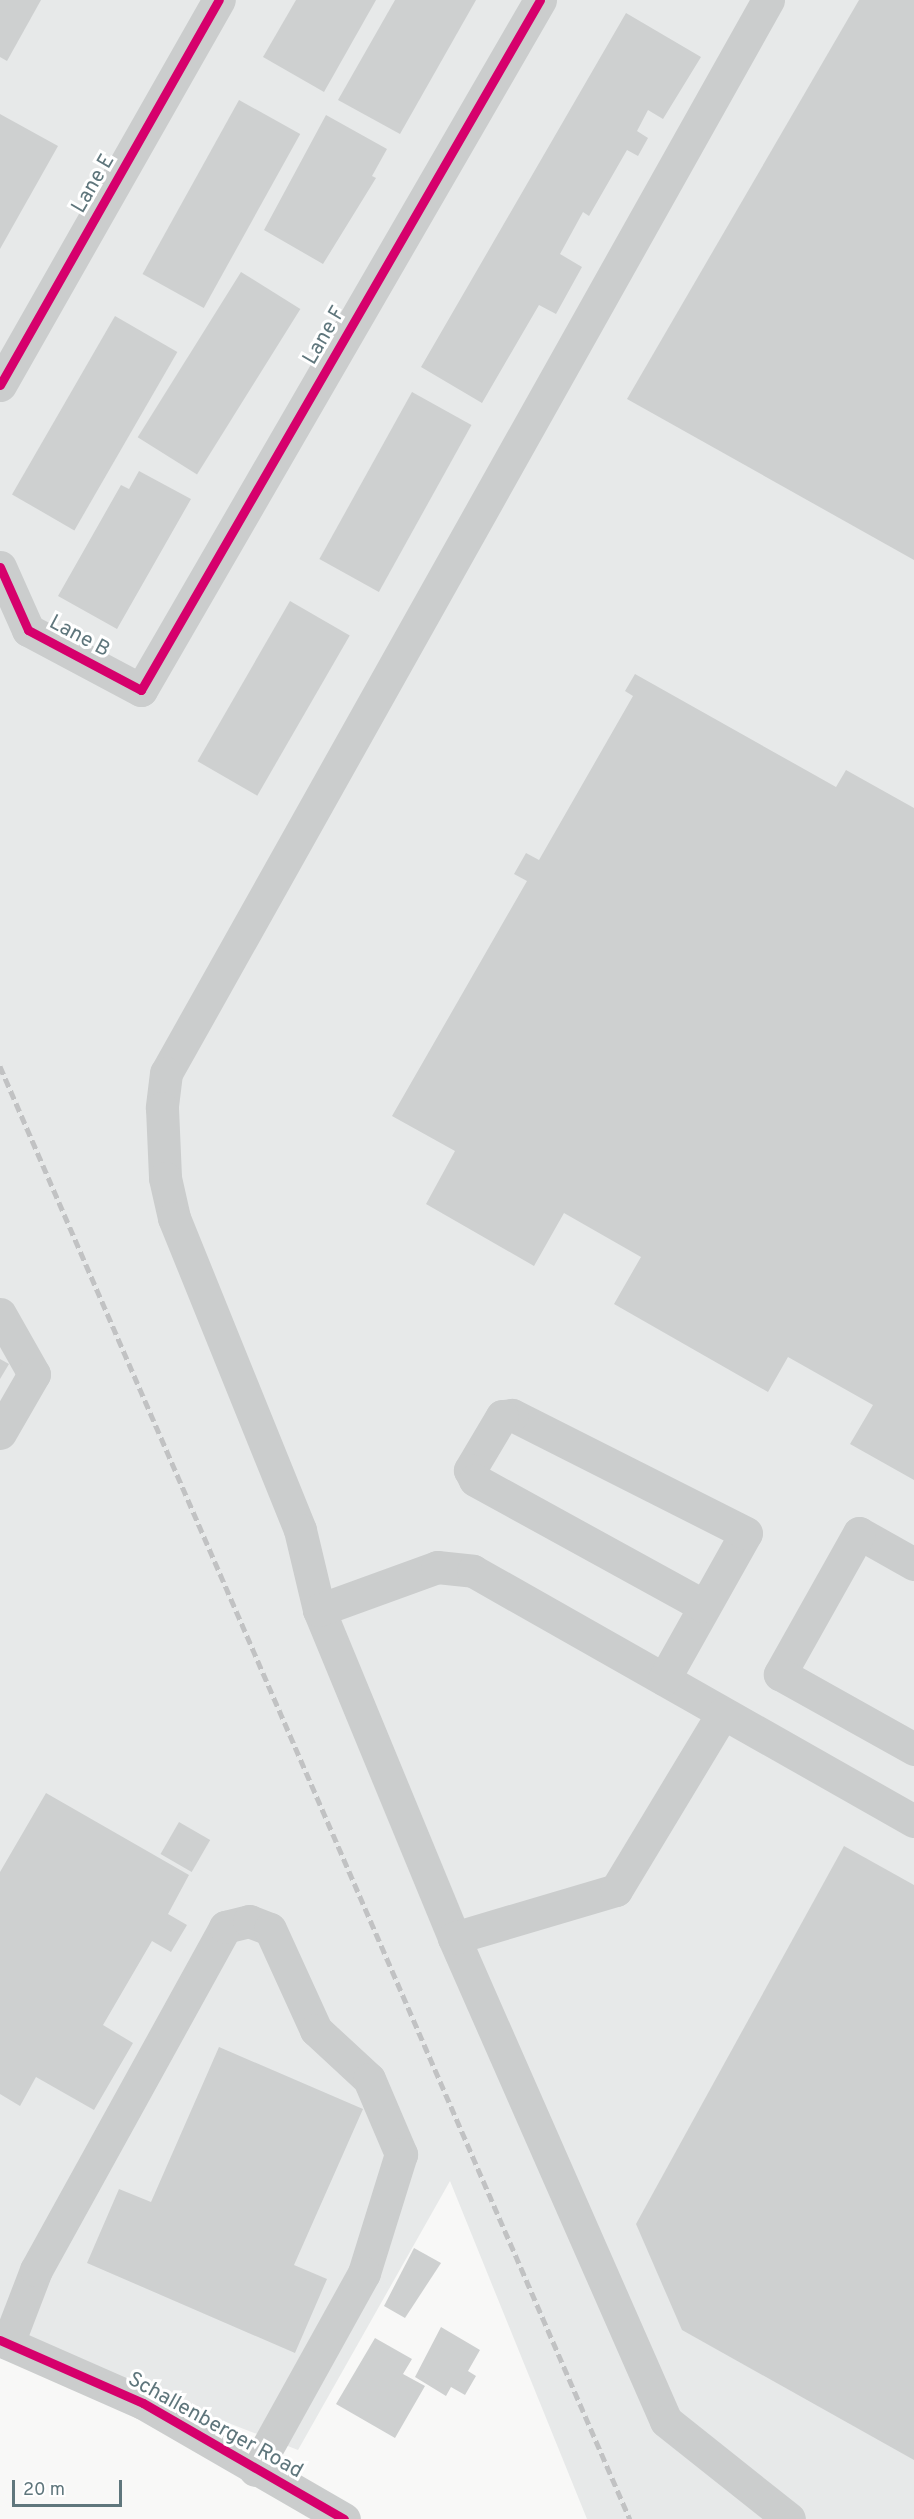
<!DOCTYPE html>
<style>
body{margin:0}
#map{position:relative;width:914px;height:2519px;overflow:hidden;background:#f8f8f7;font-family:Overpass,sans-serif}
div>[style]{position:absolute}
.built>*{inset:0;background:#e7e9e9}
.building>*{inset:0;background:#ced0d0;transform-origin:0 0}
.minor>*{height:33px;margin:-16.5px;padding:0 16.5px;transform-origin:16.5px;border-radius:16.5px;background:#cbcdcd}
.rail>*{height:4.5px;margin-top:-2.25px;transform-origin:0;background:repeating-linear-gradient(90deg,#c1c2c3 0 9px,transparent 0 13.5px)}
.cycleway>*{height:9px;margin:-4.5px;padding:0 4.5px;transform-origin:4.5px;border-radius:4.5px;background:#d6006c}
span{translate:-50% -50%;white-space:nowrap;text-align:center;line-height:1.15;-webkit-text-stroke:6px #fff;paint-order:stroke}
.street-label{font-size:21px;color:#5f767c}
.scale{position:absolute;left:12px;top:2480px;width:110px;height:27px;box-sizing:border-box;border:3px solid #5f767c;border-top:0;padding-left:8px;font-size:18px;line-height:21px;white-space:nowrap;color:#5f767c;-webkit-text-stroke:4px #fff;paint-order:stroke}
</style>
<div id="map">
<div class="built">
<i style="clip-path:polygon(0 0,914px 0,914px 2519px,587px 2519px,450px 2181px,298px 2450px,0 2334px)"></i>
</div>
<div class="building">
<i style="clip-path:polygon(0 0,41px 0,7px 61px,0 57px)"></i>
<i style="clip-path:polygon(296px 0,376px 0,324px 92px,263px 57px)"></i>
<i style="clip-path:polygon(395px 0,476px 0,400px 134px,338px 100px)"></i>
<i style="clip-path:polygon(859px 0,914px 0,914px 560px,627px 399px)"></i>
<i style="clip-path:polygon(626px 13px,701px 57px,663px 119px,648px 110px,637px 131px,648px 138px,638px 156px,627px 150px,589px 216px,583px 212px,560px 254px,582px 267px,556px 314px,539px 305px,482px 403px,421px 367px)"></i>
<i style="left:239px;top:100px;width:70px;height:199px;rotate:29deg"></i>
<i style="clip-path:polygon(0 114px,58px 146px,0 249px)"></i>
<i style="clip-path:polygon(326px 115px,387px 149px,372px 176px,376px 178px,323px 264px,264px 230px)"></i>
<i style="left:241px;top:272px;width:70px;height:195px;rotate:32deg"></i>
<i style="left:115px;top:316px;width:72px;height:206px;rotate:30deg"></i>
<i style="left:412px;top:392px;width:68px;height:191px;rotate:29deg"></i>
<i style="clip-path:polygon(139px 471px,191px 499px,117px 629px,58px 596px,121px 485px,129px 489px)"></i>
<i style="left:290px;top:601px;width:69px;height:185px;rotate:30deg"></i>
<i style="clip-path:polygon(635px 674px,836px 787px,846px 770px,914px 808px,914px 1480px,850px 1444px,873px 1405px,788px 1357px,768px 1392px,614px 1304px,641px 1257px,564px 1213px,534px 1266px,426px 1204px,455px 1151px,392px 1116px,527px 881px,514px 874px,526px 853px,539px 860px,633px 696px,625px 691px)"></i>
<i style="clip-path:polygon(0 1359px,9px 1364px,0 1379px)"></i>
<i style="clip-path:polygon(46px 1793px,189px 1875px,168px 1914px,187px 1925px,171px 1952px,152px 1941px,103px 2025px,133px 2043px,94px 2110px,36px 2077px,20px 2106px,0 2094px,0 1872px)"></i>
<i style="left:179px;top:1822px;width:36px;height:37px;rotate:30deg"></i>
<i style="clip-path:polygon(844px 1846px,914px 1885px,914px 2460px,682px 2330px,636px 2224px)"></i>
<i style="clip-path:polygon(219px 2047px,363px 2109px,294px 2265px,327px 2279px,295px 2353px,87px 2263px,119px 2189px,151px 2202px)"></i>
<i style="clip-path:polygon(414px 2248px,441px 2263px,405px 2318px,384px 2306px)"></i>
<i style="clip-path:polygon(441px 2327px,480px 2350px,468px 2371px,476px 2376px,465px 2395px,451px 2387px,446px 2396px,415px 2377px)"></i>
<i style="clip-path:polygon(375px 2338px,412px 2359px,403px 2374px,425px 2386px,395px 2438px,336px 2404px)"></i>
</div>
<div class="minor">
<i style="left:768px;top:0;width:1230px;rotate:119.29deg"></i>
<i style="left:166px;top:1073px;width:35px;rotate:97deg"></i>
<i style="left:162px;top:1108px;width:70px;rotate:87.5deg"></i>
<i style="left:165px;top:1178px;width:41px;rotate:77.3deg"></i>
<i style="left:174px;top:1218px;width:336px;rotate:68deg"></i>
<i style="left:300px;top:1530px;width:82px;rotate:76.6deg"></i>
<i style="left:319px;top:1610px;width:355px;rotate:67.6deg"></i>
<i style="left:454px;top:1938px;width:527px;rotate:66.3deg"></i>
<i style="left:666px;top:2421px;width:157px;rotate:38.5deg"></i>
<i style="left:0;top:385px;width:443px;rotate:-60.4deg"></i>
<i style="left:0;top:567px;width:69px;rotate:66deg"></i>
<i style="left:28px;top:630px;width:128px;rotate:28deg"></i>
<i style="left:141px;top:690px;width:797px;rotate:-59.96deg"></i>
<i style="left:0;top:1314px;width:69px;rotate:60.5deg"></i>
<i style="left:34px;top:1374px;width:68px;rotate:120deg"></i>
<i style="left:914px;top:1564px;width:63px;rotate:-150.6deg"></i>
<i style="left:859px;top:1533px;width:162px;rotate:119.3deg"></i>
<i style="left:780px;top:1674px;width:154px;rotate:29.2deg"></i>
<i style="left:319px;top:1610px;width:126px;rotate:-20deg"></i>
<i style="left:437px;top:1567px;width:36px;rotate:6deg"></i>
<i style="left:473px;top:1571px;width:507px;rotate:29.55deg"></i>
<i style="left:664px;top:1679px;width:167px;rotate:-60.7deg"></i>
<i style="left:746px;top:1533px;width:262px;rotate:-153.2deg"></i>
<i style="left:512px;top:1415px;width:10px;rotate:174deg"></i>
<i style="left:502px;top:1416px;width:63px;rotate:120.7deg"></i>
<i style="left:470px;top:1470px;width:11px;rotate:63deg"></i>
<i style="left:475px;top:1480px;width:261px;rotate:28.8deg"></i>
<i style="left:454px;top:1938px;width:169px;rotate:-16.5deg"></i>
<i style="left:616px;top:1890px;width:205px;rotate:-58.9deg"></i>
<i style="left:0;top:2340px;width:156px;rotate:23.8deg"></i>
<i style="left:143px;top:2403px;width:232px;rotate:30deg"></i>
<i style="left:8px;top:2343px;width:78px;rotate:-69deg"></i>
<i style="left:36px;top:2270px;width:392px;rotate:-61.1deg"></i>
<i style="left:225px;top:1927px;width:25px;rotate:-14deg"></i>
<i style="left:249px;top:1921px;width:22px;rotate:21deg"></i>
<i style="left:270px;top:1929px;width:111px;rotate:65.5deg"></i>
<i style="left:316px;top:2030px;width:72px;rotate:42.8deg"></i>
<i style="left:369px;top:2079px;width:82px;rotate:66.9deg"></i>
<i style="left:401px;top:2154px;width:125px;rotate:107.3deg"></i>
<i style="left:364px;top:2273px;width:225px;rotate:119deg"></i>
</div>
<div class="rail">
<i style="left:0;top:1066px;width:1584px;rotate:66.56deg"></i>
</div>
<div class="cycleway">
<i style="left:0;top:385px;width:443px;rotate:-60.4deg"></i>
<i style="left:0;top:567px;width:69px;rotate:66deg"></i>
<i style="left:28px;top:630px;width:128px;rotate:28deg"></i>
<i style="left:141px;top:690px;width:797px;rotate:-59.96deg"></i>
<i style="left:0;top:2340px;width:156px;rotate:23.8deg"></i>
<i style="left:143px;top:2403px;width:232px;rotate:30deg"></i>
</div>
<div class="street-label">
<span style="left:94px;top:184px;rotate:-60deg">Lane E</span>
<span style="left:325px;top:336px;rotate:-60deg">Lane F</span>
<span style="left:79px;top:637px;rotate:28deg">Lane B</span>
<span style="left:215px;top:2426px;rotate:29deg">Schallenberger Road</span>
</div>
<div class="scale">20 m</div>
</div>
